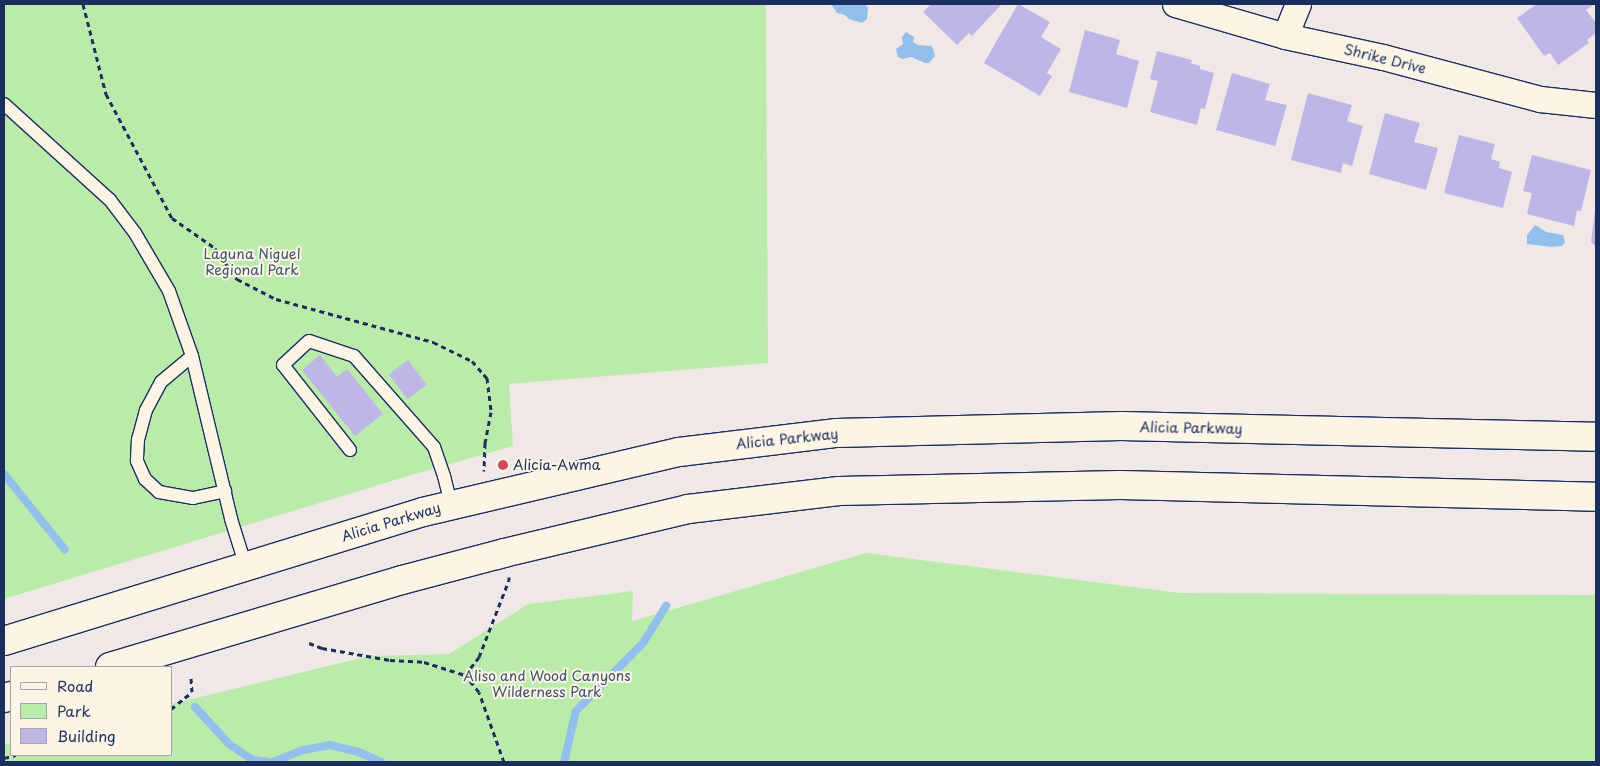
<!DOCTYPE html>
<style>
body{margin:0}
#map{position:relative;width:1600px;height:766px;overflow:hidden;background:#f0e8e6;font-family:"Playpen Sans",sans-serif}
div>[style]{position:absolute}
.green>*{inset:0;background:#bbebab}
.water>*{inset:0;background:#92bfec}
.stream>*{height:8px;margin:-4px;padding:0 4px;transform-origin:4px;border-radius:4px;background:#92bfec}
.building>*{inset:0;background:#bfb6e8;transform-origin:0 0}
.path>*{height:3px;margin-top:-1.5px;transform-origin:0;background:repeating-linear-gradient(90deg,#1b2f5e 0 5px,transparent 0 9px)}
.roads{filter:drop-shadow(1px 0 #1b2f5e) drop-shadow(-1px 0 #1b2f5e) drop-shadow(0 1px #1b2f5e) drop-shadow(0 -1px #1b2f5e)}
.lane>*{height:12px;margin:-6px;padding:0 6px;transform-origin:6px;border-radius:6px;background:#fcf5e5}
.street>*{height:25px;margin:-12.5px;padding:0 12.5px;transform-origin:12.5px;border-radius:12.5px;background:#fcf5e5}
.primary>*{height:28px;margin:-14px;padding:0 14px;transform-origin:14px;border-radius:14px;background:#fcf5e5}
.dots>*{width:14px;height:14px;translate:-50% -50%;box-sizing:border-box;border:2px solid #fcf5e5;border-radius:50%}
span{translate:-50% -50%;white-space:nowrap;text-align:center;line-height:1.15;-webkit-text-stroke:4px #fcf5e5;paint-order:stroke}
.street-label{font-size:14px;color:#1b2f5e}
.park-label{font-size:14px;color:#3b556d}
.poi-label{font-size:14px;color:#1b2f5e}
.left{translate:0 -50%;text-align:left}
.frame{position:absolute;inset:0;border:5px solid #1b2f5e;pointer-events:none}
.legend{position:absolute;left:10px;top:666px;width:162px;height:90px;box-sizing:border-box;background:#fcf5e5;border:1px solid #a2a6af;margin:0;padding:6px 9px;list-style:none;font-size:15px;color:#1b2f5e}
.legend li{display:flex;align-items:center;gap:10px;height:25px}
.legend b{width:25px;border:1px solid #a2a6af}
</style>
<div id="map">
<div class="green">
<i style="clip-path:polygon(4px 4px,766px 4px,768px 363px,509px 384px,513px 446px,408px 476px,4px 599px)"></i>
<i style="clip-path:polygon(866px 553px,1180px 593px,1596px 595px,1596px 762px,4px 762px,4px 745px,11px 743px,11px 755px,171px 755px,171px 704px,369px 656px,449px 654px,528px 604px,633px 591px,632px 621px)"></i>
</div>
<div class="water">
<i style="clip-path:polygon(831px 4px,865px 4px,868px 8px,867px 19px,862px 23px,849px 19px,845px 15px,837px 13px)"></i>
<i style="clip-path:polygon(906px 32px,914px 37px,913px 42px,918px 45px,932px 46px,935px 56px,929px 63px,925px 63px,911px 57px,902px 59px,898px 57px,896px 49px,903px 44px,902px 37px)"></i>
<i style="clip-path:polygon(1535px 225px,1546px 232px,1563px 235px,1565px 242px,1562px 246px,1552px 247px,1527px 244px,1527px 235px)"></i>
</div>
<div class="stream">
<i style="left:4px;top:474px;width:97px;rotate:51.2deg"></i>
<i style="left:195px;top:707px;width:50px;rotate:47.4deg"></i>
<i style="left:229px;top:744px;width:29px;rotate:34deg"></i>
<i style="left:253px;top:760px;width:16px;rotate:7deg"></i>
<i style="left:273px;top:762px;width:32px;rotate:-22deg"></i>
<i style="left:303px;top:750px;width:27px;rotate:-10deg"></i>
<i style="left:330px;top:745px;width:32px;rotate:14deg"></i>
<i style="left:361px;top:753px;width:22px;rotate:24deg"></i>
<i style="left:564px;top:762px;width:52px;rotate:-76.8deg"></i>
<i style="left:576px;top:711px;width:95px;rotate:-45.4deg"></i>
<i style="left:643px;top:643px;width:44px;rotate:-58.1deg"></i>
</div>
<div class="building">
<i style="clip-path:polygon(931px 4px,1000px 4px,1001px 5px,972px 36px,969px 33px,957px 45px,923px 12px)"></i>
<i style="clip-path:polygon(1018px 4px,1050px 22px,1041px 37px,1061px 49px,1047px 73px,1052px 76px,1040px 96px,984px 63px)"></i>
<i style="clip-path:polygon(1537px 4px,1595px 4px,1586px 10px,1596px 23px,1596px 33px,1587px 40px,1589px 43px,1558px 65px,1550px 53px,1544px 56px,1517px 18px)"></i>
<i style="clip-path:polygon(1085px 30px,1120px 40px,1116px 54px,1139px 61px,1127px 108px,1069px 92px)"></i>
<i style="clip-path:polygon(1157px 51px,1192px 60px,1191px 63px,1200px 66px,1200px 69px,1214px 73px,1205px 109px,1201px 108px,1197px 125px,1150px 112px,1158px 81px,1150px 79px)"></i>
<i style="clip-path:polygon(1232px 73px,1270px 84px,1265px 100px,1287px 105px,1275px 146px,1216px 130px)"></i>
<i style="clip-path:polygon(1308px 93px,1352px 105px,1347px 121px,1363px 126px,1352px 166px,1343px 163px,1341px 173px,1291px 160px)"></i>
<i style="clip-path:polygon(1385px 113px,1420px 123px,1414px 142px,1438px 148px,1426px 190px,1369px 174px)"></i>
<i style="clip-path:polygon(1459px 135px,1495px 144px,1491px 159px,1500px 162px,1499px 168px,1512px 172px,1503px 208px,1444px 193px)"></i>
<i style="clip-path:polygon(1532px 155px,1591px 170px,1581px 211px,1577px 210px,1574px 226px,1527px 214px,1532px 193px,1523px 191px)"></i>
<i style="clip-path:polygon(1595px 210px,1596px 211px,1596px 247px,1591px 242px)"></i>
<i style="clip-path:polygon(320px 355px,337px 377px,347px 369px,383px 414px,355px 436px,302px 370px)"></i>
<i style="left:408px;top:360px;width:31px;height:24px;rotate:53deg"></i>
</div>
<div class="path">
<i style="left:83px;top:4px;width:93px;rotate:75.7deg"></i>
<i style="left:106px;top:94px;width:140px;rotate:62deg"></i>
<i style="left:172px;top:218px;width:52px;rotate:34.9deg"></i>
<i style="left:215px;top:248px;width:38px;rotate:55deg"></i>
<i style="left:237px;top:279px;width:44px;rotate:27.1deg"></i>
<i style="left:276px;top:299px;width:163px;rotate:15.3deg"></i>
<i style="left:433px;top:342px;width:43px;rotate:26deg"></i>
<i style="left:472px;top:361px;width:23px;rotate:49deg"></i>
<i style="left:487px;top:378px;width:34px;rotate:83deg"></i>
<i style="left:491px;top:412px;width:32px;rotate:101deg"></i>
<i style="left:485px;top:443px;width:28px;rotate:92deg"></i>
<i style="left:309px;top:643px;width:14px;rotate:21deg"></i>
<i style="left:322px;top:648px;width:69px;rotate:10deg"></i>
<i style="left:390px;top:660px;width:34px;rotate:3deg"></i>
<i style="left:424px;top:662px;width:43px;rotate:17.6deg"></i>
<i style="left:171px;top:709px;width:27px;rotate:-39deg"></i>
<i style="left:192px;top:692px;width:14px;rotate:-94deg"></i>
<i style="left:4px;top:758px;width:12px;rotate:-14deg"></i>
<i style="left:504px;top:762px;width:74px;rotate:-109.7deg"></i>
<i style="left:479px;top:692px;width:22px;rotate:-129deg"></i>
<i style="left:465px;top:675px;width:23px;rotate:-52deg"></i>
<i style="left:479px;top:657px;width:83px;rotate:-68.7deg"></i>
<i style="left:509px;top:580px;width:3px;rotate:-90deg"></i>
</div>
<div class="roads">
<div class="lane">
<i style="left:4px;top:104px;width:143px;rotate:42.2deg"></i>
<i style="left:110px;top:200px;width:41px;rotate:52.9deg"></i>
<i style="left:135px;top:233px;width:67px;rotate:59.6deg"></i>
<i style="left:169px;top:291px;width:69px;rotate:70.5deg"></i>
<i style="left:192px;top:356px;width:168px;rotate:76.5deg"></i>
<i style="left:231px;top:519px;width:50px;rotate:72.6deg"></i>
<i style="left:192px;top:356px;width:40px;rotate:140deg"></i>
<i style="left:161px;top:382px;width:32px;rotate:118deg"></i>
<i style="left:146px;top:410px;width:30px;rotate:105deg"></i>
<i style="left:138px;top:439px;width:22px;rotate:93deg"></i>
<i style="left:137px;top:461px;width:20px;rotate:66deg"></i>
<i style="left:145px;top:479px;width:19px;rotate:43deg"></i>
<i style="left:159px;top:492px;width:35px;rotate:10deg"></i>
<i style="left:193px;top:498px;width:33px;rotate:-12deg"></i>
<i style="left:350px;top:450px;width:108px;rotate:-128.2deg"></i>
<i style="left:283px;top:365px;width:35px;rotate:-43deg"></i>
<i style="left:309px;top:341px;width:47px;rotate:18.4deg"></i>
<i style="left:354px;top:356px;width:121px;rotate:48.7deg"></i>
<i style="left:434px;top:447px;width:31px;rotate:71deg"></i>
<i style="left:444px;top:476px;width:30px;rotate:76deg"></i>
</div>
<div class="street">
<i style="left:1175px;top:4px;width:115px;rotate:16.2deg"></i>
<i style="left:1285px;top:36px;width:100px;rotate:12.1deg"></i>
<i style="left:1383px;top:57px;width:163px;rotate:15deg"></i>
<i style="left:1540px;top:99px;width:56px;rotate:6.1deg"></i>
<i style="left:1285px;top:36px;width:35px;rotate:-68deg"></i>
</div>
<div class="primary">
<i style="left:4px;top:641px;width:438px;rotate:-17.1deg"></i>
<i style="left:423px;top:512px;width:263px;rotate:-13.2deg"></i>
<i style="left:679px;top:452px;width:159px;rotate:-6.9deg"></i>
<i style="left:837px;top:433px;width:284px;rotate:-1.4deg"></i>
<i style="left:1121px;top:426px;width:475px;rotate:1.3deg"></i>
<i style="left:110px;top:667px;width:305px;rotate:-16.6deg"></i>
<i style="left:402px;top:580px;width:106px;rotate:-14.8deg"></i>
<i style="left:504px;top:553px;width:189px;rotate:-13.4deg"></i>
<i style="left:688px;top:509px;width:152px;rotate:-6.8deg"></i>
<i style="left:839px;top:491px;width:281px;rotate:-1.2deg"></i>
<i style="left:1120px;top:485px;width:476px;rotate:1.4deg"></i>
<i style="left:4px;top:698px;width:7px;rotate:-16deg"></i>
</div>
</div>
<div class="dots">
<i style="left:503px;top:465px;background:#d1495b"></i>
</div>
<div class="street-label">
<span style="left:1385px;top:59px;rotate:14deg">Shrike Drive</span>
<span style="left:1191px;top:428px;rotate:1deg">Alicia Parkway</span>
<span style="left:787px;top:439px;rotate:-6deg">Alicia Parkway</span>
<span style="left:391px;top:522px;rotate:-17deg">Alicia Parkway</span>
</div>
<div class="park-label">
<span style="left:252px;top:262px">Laguna Niguel<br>Regional Park</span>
<span style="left:547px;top:684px">Aliso and Wood Canyons<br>Wilderness Park</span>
</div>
<div class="poi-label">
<span class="left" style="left:513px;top:465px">Alicia-Awma</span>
</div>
<div class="frame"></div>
<ul class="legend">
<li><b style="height:6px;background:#fcf5e5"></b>Road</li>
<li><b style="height:14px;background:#bbebab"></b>Park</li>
<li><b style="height:14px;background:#bfb6e8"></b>Building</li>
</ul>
</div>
